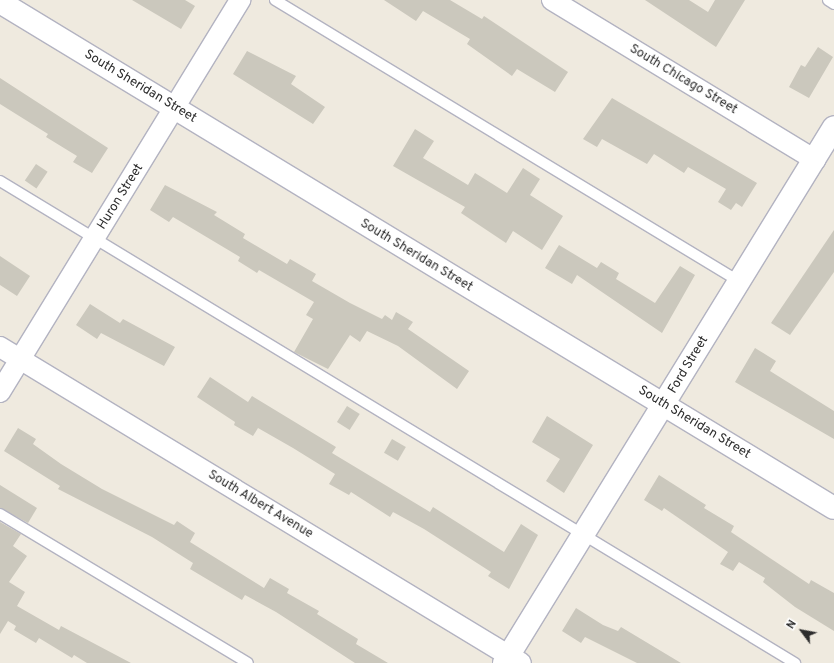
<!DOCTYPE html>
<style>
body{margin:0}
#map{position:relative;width:834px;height:663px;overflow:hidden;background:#efeadf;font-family:Overpass,sans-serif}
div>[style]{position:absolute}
.building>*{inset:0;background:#cbc8bd;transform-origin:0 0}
.roads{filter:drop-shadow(1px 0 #b3b3c1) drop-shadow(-1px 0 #b3b3c1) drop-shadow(0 1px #b3b3c1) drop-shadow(0 -1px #b3b3c1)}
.service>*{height:10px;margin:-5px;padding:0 5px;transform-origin:5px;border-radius:5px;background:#fff}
.minor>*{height:20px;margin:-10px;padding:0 10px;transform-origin:10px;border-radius:10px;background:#fff}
.tertiary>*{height:22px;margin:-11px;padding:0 11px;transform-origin:11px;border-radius:11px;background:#fff}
span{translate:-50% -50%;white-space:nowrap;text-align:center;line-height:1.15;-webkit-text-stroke:3px #fff;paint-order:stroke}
.street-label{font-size:13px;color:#2d2d2d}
.north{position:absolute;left:782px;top:611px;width:40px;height:40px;-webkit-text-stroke:3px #fff;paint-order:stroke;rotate:302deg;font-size:11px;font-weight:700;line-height:16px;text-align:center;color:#2d2d2d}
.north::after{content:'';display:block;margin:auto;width:14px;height:18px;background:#2d2d2d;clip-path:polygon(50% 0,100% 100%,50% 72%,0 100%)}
</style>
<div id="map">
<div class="building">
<i style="clip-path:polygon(132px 0,185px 0,195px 6px,181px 29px)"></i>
<i style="clip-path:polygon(384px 0,450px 0,482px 19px,484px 16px,568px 72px,555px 92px,517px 69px,512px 76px,467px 44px,470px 39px,423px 11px,416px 21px)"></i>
<i style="clip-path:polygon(645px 0,689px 0,708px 12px,715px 0,745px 0,716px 47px)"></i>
<i style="clip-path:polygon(818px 47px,833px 57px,809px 98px,789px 87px,801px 65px,805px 67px)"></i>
<i style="clip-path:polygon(247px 51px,296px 76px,291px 84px,325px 107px,313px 124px,233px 74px)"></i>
<i style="clip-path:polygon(0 78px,108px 148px,92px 173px,73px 162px,77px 156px,46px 137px,48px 134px,0 104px)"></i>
<i style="clip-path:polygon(612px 98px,757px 183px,742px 207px,736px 203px,731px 210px,718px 202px,726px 189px,688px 167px,684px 173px,654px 154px,647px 164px,602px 139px,597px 147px,583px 139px)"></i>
<i style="clip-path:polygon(415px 129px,434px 141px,423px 158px,468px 185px,475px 173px,507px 193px,523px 168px,540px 179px,530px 195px,563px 216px,542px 250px,513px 231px,506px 243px,461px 213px,465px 207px,393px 166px)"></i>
<i style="left:36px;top:164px;width:14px;height:20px;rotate:34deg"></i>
<i style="clip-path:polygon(165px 185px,217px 212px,214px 215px,245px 234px,243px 238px,287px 264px,290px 259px,316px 274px,312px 281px,350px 303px,382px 319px,385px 315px,392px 320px,396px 312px,413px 322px,408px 329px,469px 371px,457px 389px,398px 346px,367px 331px,360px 342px,350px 335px,328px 369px,294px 352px,313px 319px,306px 315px,314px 302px,259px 270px,257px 273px,238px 261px,240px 257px,173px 217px,169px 222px,150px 210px)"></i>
<i style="clip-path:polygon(834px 230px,834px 272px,790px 335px,771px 323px)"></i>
<i style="clip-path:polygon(559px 245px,597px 268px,601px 262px,619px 273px,616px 279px,655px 303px,680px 266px,695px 275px,662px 333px,577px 275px,572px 284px,545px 268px)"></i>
<i style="clip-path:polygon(0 256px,30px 276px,17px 296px,0 285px)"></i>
<i style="clip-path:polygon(90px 304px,120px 323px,123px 319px,175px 347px,164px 366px,101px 333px,97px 339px,76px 325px)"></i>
<i style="clip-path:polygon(755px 348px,776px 361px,770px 371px,834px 411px,834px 439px,735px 382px)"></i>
<i style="clip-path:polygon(210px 377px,248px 402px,252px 396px,336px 447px,332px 453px,430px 512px,433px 507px,504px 552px,521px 524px,538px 535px,509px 589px,488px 576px,491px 572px,424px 529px,393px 512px,390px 517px,351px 492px,349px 495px,329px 484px,335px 474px,293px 448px,258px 428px,253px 436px,234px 425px,235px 422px,197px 397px)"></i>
<i style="left:347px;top:406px;width:15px;height:19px;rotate:32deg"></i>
<i style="clip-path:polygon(547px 416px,593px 445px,564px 493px,546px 481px,560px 459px,532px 442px)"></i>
<i style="clip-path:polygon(18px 428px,36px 439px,33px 444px,61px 464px,102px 489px,174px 525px,177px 521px,195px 533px,190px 542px,264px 588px,270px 578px,289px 589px,287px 593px,319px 611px,317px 614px,358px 639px,356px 644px,388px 663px,355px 663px,276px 612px,245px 595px,242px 600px,190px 569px,193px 563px,152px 537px,58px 489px,60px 486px,4px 451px)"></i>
<i style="left:392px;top:439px;width:16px;height:16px;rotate:30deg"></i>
<i style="clip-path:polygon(659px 475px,706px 505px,704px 508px,734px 526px,731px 532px,809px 584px,811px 580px,834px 593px,834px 631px,795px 607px,763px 582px,765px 578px,739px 562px,733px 571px,720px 564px,728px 552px,664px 508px,662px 511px,644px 500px)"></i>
<i style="clip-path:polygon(0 485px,37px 508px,28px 523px,0 508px)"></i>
<i style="clip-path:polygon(0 522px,21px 534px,13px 546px,27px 556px,9px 582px,25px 592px,17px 606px,59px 630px,61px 626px,131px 663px,87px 663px,74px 655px,72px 658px,39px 638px,36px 643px,14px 630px,16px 626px,8px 621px,0 634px)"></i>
<i style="clip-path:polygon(576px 608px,603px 625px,618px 631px,621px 627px,681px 663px,637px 663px,585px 637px,581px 643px,562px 631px)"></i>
</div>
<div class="roads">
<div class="service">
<i style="left:275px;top:0;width:544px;rotate:31.23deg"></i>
<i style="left:828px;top:0;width:7px;rotate:34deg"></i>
<i style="left:0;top:181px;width:930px;rotate:31.23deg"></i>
<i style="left:0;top:514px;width:289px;rotate:31deg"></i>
</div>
<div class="minor">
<i style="left:552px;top:0;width:308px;rotate:31.3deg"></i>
<i style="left:0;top:347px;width:609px;rotate:31.24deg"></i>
<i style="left:0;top:392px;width:460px;rotate:-58.5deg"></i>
</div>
<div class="tertiary">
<i style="left:0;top:2px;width:975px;rotate:31.25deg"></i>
<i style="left:504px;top:663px;width:629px;rotate:-58.38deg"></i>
</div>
</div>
<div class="street-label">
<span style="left:683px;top:80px;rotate:31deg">South Chicago Street</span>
<span style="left:140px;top:87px;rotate:31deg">South Sheridan Street</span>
<span style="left:121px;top:197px;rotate:-58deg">Huron Street</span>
<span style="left:416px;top:256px;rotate:31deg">South Sheridan Street</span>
<span style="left:689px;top:365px;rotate:-59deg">Ford Street</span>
<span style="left:694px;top:423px;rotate:31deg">South Sheridan Street</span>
<span style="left:260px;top:505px;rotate:31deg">South Albert Avenue</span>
</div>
<div class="north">N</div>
</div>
